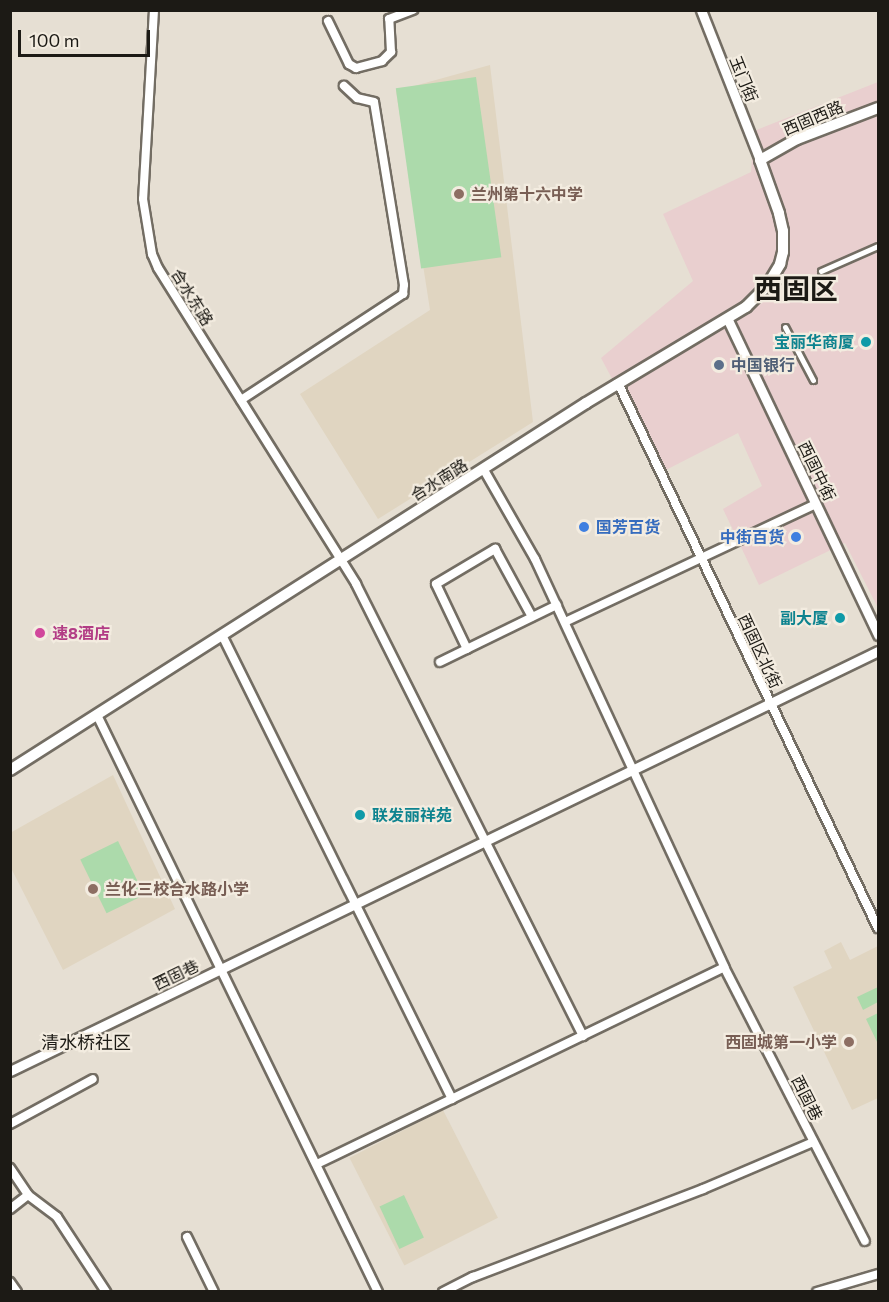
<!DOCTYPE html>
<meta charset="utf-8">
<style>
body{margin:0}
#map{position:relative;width:889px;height:1302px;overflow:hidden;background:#e6dfd3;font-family:Commissioner,"Noto Sans SC",sans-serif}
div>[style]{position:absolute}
.commercial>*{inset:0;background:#e9cfcf}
.education>*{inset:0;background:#e0d5c1;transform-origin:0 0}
.green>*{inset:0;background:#acdaab;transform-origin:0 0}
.roads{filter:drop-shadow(2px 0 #736d63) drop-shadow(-2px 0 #736d63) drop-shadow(0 2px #736d63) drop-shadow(0 -2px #736d63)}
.pedestrian>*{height:5px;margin:-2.5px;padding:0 2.5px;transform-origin:2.5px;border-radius:2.5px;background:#fff}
.minor>*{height:8px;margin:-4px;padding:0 4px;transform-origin:4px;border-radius:4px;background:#fff}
.tertiary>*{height:9px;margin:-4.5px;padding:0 4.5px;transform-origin:4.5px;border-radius:4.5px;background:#fff}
.secondary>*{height:10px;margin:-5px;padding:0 5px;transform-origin:5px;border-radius:5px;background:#fff}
.dots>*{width:16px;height:16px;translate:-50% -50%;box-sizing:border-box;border:3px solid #f3ece0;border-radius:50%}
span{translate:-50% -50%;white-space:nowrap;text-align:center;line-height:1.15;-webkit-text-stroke:4.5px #f3ece0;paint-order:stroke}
.street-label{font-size:16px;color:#1c1a15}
.education-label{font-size:16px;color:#785e54;font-weight:700}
.left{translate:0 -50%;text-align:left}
.right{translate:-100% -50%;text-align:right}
.culture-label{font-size:16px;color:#0d838f;font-weight:700}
.service-label{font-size:16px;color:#4e5e75;font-weight:700}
.shop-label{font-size:16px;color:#366cbe;font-weight:700}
.hotel-label{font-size:16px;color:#b23c85;font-weight:700}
.neighbourhood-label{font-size:18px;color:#1c1a15}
.town-label{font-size:28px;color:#1c1a15;font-weight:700}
.frame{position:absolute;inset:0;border:12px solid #1c1a15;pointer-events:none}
.scale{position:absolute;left:18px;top:30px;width:132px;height:27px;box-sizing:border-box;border:3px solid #1c1a15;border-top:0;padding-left:8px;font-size:18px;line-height:21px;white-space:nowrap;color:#1c1a15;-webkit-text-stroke:4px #f3ece0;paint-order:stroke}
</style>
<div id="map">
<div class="commercial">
<i style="clip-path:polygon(878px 82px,878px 608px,845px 543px,759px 585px,723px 509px,762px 486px,738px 433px,662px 472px,601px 358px,693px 281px,663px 214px,751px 172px,754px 131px)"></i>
</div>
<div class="education">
<i style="clip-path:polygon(490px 65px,533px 422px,378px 519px,300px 394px,430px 310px,396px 91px)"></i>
<i style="clip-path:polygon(113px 775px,175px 909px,63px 970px,11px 868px,10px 833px)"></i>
<i style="clip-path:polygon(841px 942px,850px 960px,878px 946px,878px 1098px,852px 1110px,793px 987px,832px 968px,824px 951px)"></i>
<i style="left:443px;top:1110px;width:121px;height:105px;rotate:63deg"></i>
</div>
<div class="green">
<i style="left:476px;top:77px;width:182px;height:81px;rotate:82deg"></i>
<i style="left:118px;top:841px;width:60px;height:42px;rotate:64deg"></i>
<i style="clip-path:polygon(878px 987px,878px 1002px,863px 1010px,857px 997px)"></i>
<i style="clip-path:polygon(878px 1013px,878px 1044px,866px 1019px)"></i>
<i style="left:404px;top:1195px;width:47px;height:27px;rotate:65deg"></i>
</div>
<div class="roads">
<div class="pedestrian">
<i style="left:821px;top:271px;width:62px;rotate:-23.7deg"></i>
<i style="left:773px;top:276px;width:9px;rotate:27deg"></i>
<i style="left:785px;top:327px;width:60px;rotate:62.2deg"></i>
</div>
<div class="minor">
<i style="left:154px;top:10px;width:189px;rotate:93.3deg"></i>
<i style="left:143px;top:199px;width:56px;rotate:80.7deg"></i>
<i style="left:152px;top:254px;width:15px;rotate:67deg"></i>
<i style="left:158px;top:268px;width:373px;rotate:57.9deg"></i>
<i style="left:356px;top:584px;width:506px;rotate:63.33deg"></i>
<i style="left:328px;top:21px;width:48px;rotate:64deg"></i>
<i style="left:349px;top:64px;width:8px;rotate:30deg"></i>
<i style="left:356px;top:68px;width:27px;rotate:-15deg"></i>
<i style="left:382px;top:61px;width:13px;rotate:-45deg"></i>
<i style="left:391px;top:52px;width:33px;rotate:-93deg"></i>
<i style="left:389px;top:19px;width:26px;rotate:-21deg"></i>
<i style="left:618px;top:383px;width:604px;rotate:64.5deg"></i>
<i style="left:241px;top:400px;width:194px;rotate:-33.2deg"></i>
<i style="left:403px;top:294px;width:9px;rotate:-84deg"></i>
<i style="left:404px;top:285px;width:185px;rotate:-99.3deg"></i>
<i style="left:374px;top:102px;width:17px;rotate:-167deg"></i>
<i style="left:357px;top:98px;width:18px;rotate:-137deg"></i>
<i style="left:484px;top:470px;width:103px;rotate:60.2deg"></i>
<i style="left:535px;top:559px;width:450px;rotate:65.1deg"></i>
<i style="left:724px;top:967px;width:308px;rotate:62.8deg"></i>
<i style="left:565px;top:622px;width:277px;rotate:-25.2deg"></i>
<i style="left:222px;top:635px;width:518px;rotate:63.63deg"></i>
<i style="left:467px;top:649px;width:72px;rotate:-115.5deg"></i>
<i style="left:436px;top:584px;width:69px;rotate:-30.7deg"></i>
<i style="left:495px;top:549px;width:77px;rotate:61.4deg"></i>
<i style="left:440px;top:662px;width:130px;rotate:-26deg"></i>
<i style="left:97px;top:715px;width:642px;rotate:64.03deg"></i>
<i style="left:10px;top:1124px;width:94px;rotate:-28.5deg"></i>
<i style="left:317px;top:1164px;width:452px;rotate:-25.8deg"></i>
<i style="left:10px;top:1168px;width:32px;rotate:56deg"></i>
<i style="left:10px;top:1209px;width:23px;rotate:-38deg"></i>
<i style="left:28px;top:1195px;width:36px;rotate:37deg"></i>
<i style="left:57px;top:1217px;width:90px;rotate:56.8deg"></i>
<i style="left:187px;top:1237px;width:61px;rotate:63.9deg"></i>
<i style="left:10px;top:1282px;width:12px;rotate:55deg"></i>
<i style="left:443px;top:1292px;width:34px;rotate:-27deg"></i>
<i style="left:473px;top:1277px;width:246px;rotate:-20.9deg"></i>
<i style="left:703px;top:1189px;width:120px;rotate:-23.1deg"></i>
<i style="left:817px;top:1292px;width:64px;rotate:-16.4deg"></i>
</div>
<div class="tertiary">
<i style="left:701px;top:10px;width:161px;rotate:68.5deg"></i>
<i style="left:728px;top:320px;width:349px;rotate:64.5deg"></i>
<i style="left:10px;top:1071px;width:964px;rotate:-25.82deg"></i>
</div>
<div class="secondary">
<i style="left:10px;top:770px;width:683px;rotate:-32.5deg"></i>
<i style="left:586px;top:403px;width:187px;rotate:-31deg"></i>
<i style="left:746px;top:307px;width:30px;rotate:-45deg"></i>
<i style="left:767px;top:286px;width:26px;rotate:-59deg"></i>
<i style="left:780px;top:264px;width:12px;rotate:-76deg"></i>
<i style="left:783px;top:252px;width:21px;rotate:-90deg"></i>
<i style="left:783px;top:231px;width:18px;rotate:-103deg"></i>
<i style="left:779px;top:213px;width:56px;rotate:-109.7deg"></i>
<i style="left:760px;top:160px;width:43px;rotate:-29.6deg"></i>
<i style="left:797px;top:139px;width:87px;rotate:-20.9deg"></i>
</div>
</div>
<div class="dots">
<i style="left:459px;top:194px;background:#8d6e63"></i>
<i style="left:866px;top:342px;background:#0f9aa8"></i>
<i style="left:719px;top:365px;background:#5c6f8a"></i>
<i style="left:584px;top:527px;background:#3f7fe0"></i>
<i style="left:796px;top:537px;background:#3f7fe0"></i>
<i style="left:840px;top:618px;background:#0f9aa8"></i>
<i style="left:40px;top:633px;background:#d1479c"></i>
<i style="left:360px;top:815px;background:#0f9aa8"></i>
<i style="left:93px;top:889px;background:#8d6e63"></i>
<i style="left:849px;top:1042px;background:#8d6e63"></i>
</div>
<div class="street-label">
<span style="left:744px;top:79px;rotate:68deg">玉门街</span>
<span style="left:813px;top:118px;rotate:-23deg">西固西路</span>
<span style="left:192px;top:297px;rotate:58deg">合水东路</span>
<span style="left:817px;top:471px;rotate:64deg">西固中街</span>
<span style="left:439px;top:480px;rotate:-32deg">合水南路</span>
<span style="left:760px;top:651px;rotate:65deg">西固区北街</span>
<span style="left:176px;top:975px;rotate:-26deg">西固巷</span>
<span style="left:807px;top:1098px;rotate:63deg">西固巷</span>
</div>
<div class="education-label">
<span class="left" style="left:471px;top:194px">兰州第十六中学</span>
<span class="left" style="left:105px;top:889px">兰化三校合水路小学</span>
<span class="right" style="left:837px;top:1042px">西固城第一小学</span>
</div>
<div class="culture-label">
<span class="right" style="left:854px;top:342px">宝丽华商厦</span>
<span class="right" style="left:828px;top:618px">副大厦</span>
<span class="left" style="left:372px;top:815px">联发丽祥苑</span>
</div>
<div class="service-label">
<span class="left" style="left:731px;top:365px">中国银行</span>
</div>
<div class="shop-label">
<span class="left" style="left:596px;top:527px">国芳百货</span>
<span class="right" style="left:784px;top:537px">中街百货</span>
</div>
<div class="hotel-label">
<span class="left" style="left:52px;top:633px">速8酒店</span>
</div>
<div class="neighbourhood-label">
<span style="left:86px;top:1042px">清水桥社区</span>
</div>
<div class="town-label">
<span style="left:796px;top:288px">西固区</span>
</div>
<div class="frame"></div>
<div class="scale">100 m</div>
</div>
